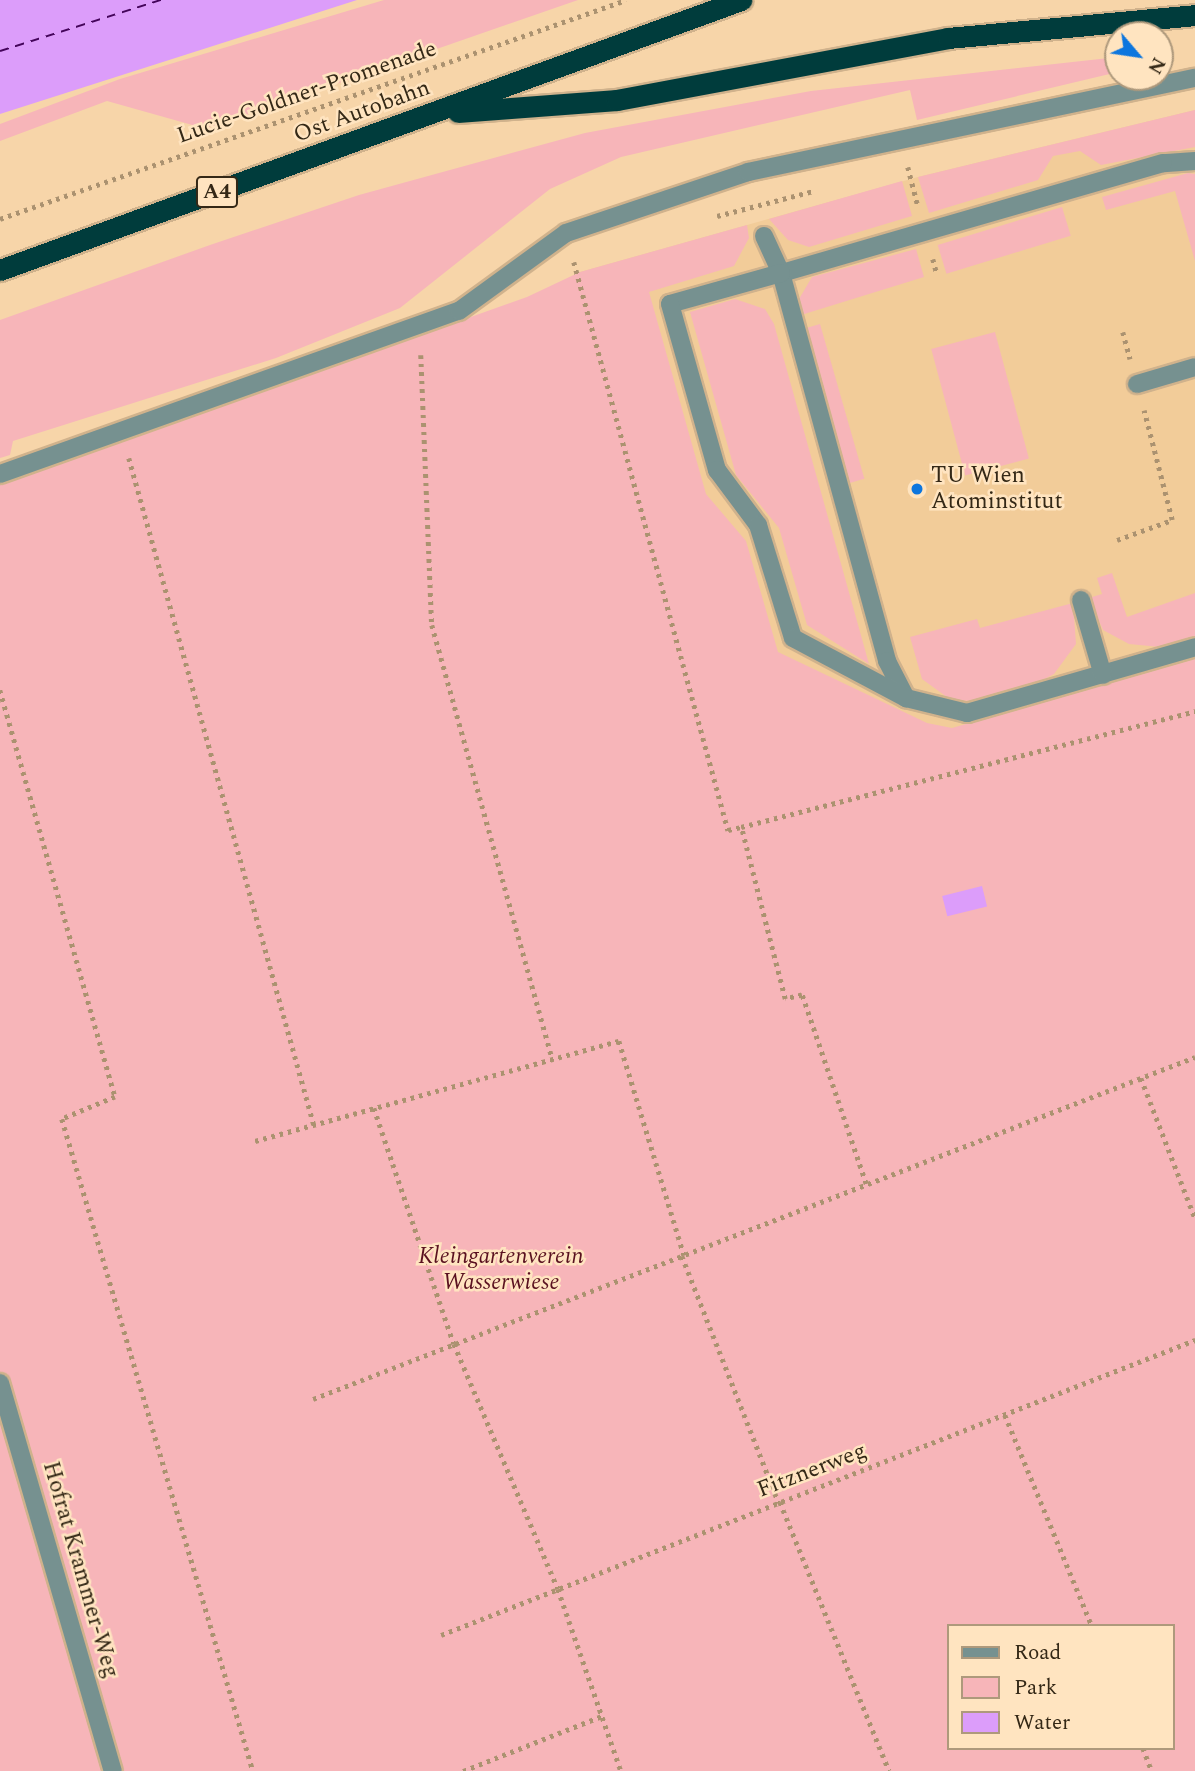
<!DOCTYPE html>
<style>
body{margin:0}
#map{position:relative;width:1195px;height:1771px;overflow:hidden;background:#f7d5a9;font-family:Spectral,serif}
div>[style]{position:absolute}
.built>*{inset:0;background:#f2cc99}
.green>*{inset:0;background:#f7b5b9;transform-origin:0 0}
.water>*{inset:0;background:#dc9dfa;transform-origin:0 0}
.ferry>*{height:2px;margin-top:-1px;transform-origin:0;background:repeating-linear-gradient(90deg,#44055a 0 9px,transparent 0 16px)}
.path>*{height:4.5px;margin-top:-2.25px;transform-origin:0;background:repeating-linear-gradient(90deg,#ab9270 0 3.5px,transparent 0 8.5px)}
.roads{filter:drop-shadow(2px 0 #d0b28c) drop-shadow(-2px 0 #d0b28c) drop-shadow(0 2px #d0b28c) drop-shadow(0 -2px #d0b28c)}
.minor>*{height:18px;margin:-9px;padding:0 9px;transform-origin:9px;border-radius:9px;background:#769190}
.highway>*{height:21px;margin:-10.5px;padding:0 10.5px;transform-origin:10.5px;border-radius:10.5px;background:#003c3c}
.dots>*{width:19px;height:19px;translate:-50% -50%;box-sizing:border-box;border:4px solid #ffe4c0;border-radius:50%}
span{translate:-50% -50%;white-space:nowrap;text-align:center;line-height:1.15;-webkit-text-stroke:5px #ffe4c0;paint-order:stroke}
.shield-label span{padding:2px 5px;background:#ffe4c0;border:2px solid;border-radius:5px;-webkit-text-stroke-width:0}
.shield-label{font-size:21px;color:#342816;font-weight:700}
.street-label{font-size:23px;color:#342816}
.poi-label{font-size:23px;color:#342816}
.left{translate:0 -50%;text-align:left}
.park-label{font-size:23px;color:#5a1120;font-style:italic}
.legend{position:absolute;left:947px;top:1624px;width:228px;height:126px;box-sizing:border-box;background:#ffe4c0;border:2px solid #ae997c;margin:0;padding:9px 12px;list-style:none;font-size:21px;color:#342816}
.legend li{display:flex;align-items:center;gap:14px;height:35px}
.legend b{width:35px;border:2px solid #ae997c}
.north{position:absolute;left:1104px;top:21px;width:70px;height:70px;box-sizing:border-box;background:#ffe4c0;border:2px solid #ae997c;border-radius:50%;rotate:119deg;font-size:19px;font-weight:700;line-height:28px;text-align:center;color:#342816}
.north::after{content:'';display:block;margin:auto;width:24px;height:32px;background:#0d76de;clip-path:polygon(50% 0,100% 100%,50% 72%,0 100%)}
</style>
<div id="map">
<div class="built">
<i style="clip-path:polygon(1195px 110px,1195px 706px,731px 825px,580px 272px,918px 177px)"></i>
</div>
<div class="green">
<i style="clip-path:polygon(384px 0,578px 0,218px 125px,203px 128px,107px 101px,0 141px,0 124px,120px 79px)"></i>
<i style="clip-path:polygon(1118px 57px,1118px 72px,917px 120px,910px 90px,621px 157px,550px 189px,400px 308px,276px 358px,13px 441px,10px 455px,0 458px,0 320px,210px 245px,359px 195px,585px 133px,811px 91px)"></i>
<i style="clip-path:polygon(1195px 110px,1195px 147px,1101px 165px,1080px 151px,1053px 156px,1038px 180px,929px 213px,918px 177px)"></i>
<i style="clip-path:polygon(1188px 173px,1195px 174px,1195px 261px,1175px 191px,1106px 210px,1102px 197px)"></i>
<i style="clip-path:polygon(902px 181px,912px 216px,809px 247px,788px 240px,769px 219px)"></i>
<i style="left:1062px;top:207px;width:30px;height:130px;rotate:73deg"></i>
<i style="clip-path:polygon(evenodd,747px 225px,749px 238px,734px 266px,649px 292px,706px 494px,746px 541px,778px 652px,927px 723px,952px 728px,1195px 659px,1195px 1771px,0 1771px,0 485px,527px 297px,580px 272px,747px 225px,948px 1626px,1172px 1626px,1172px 1748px,948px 1748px,948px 1626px)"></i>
<i style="clip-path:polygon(916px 249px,924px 277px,801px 315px,799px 299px,812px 277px)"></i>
<i style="clip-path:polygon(735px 299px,765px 309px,774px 324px,869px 664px,807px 625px,779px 528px,736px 475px,690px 312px)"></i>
<i style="left:820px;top:324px;width:161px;height:17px;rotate:74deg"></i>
<i style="left:995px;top:332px;width:131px;height:66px;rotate:75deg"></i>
<i style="clip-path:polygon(1112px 573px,1127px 617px,1195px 593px,1195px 637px,1160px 647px,1129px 644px,1103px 630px,1089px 598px,1102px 594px,1097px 578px)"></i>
<i style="clip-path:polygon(1073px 603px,1076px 644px,1054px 674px,1037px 683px,974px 701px,951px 700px,922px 679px,910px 637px,977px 619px,980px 628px)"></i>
</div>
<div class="water">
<i style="clip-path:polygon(0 0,357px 0,0 114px)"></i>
<i style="left:982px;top:886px;width:21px;height:41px;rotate:76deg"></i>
</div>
<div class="ferry">
<i style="left:0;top:51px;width:169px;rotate:-17.6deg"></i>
</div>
<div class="path">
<i style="left:908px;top:167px;width:40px;rotate:75.6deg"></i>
<i style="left:717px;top:216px;width:100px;rotate:-14.5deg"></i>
<i style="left:0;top:219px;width:663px;rotate:-19.28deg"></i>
<i style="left:933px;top:259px;width:16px;rotate:75deg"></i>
<i style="left:574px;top:262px;width:589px;rotate:74.83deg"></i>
<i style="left:728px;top:830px;width:13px;rotate:-13deg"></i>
<i style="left:1123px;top:332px;width:28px;rotate:75deg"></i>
<i style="left:421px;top:355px;width:270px;rotate:87.7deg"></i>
<i style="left:432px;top:625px;width:450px;rotate:74.5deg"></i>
<i style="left:129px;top:458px;width:692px;rotate:74.5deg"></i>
<i style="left:1117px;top:540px;width:59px;rotate:-20deg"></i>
<i style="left:1172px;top:520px;width:113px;rotate:-104.4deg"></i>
<i style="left:0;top:690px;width:423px;rotate:74.2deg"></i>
<i style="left:115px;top:1097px;width:57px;rotate:157.5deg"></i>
<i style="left:62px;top:1119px;width:679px;rotate:73.67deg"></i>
<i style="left:1141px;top:1078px;width:150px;rotate:68.9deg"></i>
<i style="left:374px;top:1108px;width:249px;rotate:71.3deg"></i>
<i style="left:454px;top:1344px;width:266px;rotate:67deg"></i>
<i style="left:558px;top:1589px;width:193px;rotate:70.9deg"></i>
<i style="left:255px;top:1141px;width:377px;rotate:-15.4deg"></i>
<i style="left:619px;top:1041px;width:224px;rotate:73.1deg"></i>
<i style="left:866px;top:1184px;width:200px;rotate:-108.7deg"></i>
<i style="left:802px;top:995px;width:17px;rotate:167deg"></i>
<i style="left:785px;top:999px;width:178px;rotate:-104.3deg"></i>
<i style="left:741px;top:827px;width:469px;rotate:-14.3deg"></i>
<i style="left:682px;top:1256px;width:265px;rotate:68.6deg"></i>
<i style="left:313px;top:1399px;width:946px;rotate:-21.19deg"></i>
<i style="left:1005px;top:1415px;width:228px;rotate:67.6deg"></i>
<i style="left:780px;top:1502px;width:290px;rotate:67.9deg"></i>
<i style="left:441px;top:1635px;width:810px;rotate:-21.37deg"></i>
<i style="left:1143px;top:1748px;width:25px;rotate:69deg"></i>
<i style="left:463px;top:1771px;width:149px;rotate:-21.6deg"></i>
</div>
<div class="roads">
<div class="minor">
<i style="left:1195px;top:161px;width:32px;rotate:176deg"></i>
<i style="left:1163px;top:163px;width:398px;rotate:163.9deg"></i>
<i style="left:781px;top:273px;width:402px;rotate:74.7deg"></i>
<i style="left:887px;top:661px;width:42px;rotate:62.8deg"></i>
<i style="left:906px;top:698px;width:63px;rotate:13.8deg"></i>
<i style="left:967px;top:713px;width:237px;rotate:-16.1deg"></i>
<i style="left:764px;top:236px;width:41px;rotate:65.3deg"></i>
<i style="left:781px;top:273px;width:115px;rotate:164.4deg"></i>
<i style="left:670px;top:304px;width:173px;rotate:74.2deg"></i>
<i style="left:717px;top:470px;width:69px;rotate:53.3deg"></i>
<i style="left:758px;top:525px;width:118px;rotate:72.8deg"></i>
<i style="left:793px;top:638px;width:128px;rotate:28deg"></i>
<i style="left:1137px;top:384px;width:60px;rotate:-16.3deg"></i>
<i style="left:0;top:474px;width:487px;rotate:-19.6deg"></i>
<i style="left:459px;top:311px;width:132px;rotate:-36.1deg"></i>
<i style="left:566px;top:233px;width:192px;rotate:-18.5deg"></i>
<i style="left:748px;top:172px;width:457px;rotate:-11.9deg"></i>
<i style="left:1081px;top:600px;width:78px;rotate:73.7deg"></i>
<i style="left:0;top:1383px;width:404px;rotate:73.8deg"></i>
</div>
<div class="highway">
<i style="left:458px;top:112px;width:159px;rotate:-4.3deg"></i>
<i style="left:617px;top:100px;width:337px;rotate:-10.6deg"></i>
<i style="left:948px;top:38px;width:248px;rotate:-5.3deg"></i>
<i style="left:0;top:270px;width:789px;rotate:-20.02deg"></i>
</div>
</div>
<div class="dots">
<i style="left:917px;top:489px;background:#0d76de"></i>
</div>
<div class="shield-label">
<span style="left:217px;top:192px">A4</span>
</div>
<div class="street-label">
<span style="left:307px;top:93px;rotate:-19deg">Lucie-Goldner-Promenade</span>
<span style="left:362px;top:112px;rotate:-20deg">Ost Autobahn</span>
<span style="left:812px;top:1471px;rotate:-21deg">Fitznerweg</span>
<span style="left:80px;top:1570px;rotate:74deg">Hofrat Krammer-Weg</span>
</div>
<div class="poi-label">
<span class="left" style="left:931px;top:489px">TU Wien<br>Atominstitut</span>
</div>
<div class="park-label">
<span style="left:501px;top:1270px">Kleingartenverein<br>Wasserwiese</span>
</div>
<ul class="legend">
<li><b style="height:9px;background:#769190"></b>Road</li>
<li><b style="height:19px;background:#f7b5b9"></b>Park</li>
<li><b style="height:19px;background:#dc9dfa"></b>Water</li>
</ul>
<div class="north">N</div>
</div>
